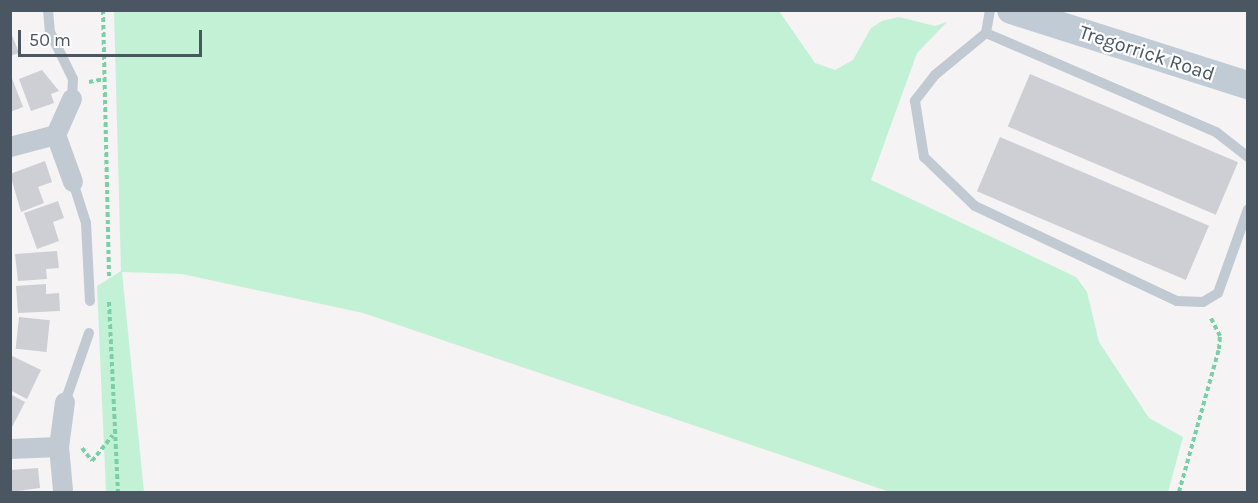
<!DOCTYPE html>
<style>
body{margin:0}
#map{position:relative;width:1258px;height:503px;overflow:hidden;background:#f5f3f3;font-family:Karla,sans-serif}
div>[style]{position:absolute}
.green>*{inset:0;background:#c3f1d5}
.building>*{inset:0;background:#cdcfd5;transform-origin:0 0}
.path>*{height:4px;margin-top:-2px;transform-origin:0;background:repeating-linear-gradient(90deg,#7ad0a6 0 4.5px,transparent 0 7.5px)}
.lane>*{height:10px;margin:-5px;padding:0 5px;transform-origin:5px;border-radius:5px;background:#c1cad2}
.street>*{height:20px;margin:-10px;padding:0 10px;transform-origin:10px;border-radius:10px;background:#c1cad2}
.secondary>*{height:28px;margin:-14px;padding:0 14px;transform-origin:14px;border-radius:14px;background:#c1cbd6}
span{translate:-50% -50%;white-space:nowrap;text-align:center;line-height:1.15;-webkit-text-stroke:4.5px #fff;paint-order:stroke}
.street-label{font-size:20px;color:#4a5661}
.frame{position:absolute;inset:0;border:12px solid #4a5661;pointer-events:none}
.scale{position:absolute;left:18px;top:30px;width:184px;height:27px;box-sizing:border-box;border:3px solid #4a5661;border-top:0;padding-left:8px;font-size:18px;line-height:21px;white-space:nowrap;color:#4a5661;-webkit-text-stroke:4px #fff;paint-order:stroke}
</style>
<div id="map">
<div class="green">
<i style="clip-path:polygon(114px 11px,779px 11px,815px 63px,835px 70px,853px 60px,871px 28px,882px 21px,899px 17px,935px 26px,947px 22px,917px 53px,871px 180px,1076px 277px,1087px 292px,1099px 342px,1149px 418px,1183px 437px,1168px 492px,890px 492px,363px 313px,182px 274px,122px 272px,144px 492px,106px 492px,97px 286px,121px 271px)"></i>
</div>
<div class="building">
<i style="clip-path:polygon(10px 30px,19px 53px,10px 56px)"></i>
<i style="clip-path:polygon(42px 70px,59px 91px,51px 94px,54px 103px,31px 111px,19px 79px)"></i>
<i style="clip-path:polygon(10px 73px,23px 107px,10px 112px)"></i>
<i style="left:1030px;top:74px;width:226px;height:57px;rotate:23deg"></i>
<i style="left:1000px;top:137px;width:227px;height:59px;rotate:23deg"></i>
<i style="clip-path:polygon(45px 161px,52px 182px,38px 187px,44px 203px,21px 212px,10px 174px)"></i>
<i style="clip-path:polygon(58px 201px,64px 218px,53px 222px,59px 241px,37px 249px,24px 213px)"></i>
<i style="clip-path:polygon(57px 251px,59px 268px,46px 269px,47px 279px,18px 281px,15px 254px)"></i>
<i style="clip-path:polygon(46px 284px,46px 294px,59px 293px,60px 311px,18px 313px,16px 286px)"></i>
<i style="left:19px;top:317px;width:31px;height:32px;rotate:6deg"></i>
<i style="clip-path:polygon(10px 355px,41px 370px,27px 399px,10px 390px)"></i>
<i style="clip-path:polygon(10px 394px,25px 402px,10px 431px)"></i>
<i style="clip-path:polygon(38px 468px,40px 488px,10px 492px,10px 470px)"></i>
</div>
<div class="path">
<i style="left:103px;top:10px;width:266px;rotate:88.7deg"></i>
<i style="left:89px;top:82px;width:15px;rotate:-11deg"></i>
<i style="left:109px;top:302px;width:190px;rotate:87.3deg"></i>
<i style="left:82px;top:448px;width:16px;rotate:52deg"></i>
<i style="left:92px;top:461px;width:33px;rotate:-51deg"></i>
<i style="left:1179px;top:492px;width:148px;rotate:-74.4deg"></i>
<i style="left:1219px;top:349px;width:13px;rotate:-86deg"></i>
<i style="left:1220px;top:336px;width:22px;rotate:-117deg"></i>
</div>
<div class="lane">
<i style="left:48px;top:10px;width:22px;rotate:85deg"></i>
<i style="left:50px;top:32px;width:52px;rotate:63.9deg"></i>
<i style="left:73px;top:79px;width:20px;rotate:93deg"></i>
<i style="left:990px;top:10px;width:23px;rotate:100deg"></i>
<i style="left:986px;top:33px;width:66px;rotate:140.5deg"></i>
<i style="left:935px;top:75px;width:33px;rotate:128deg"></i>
<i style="left:915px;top:101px;width:57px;rotate:80.9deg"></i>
<i style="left:924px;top:157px;width:71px;rotate:43.9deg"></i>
<i style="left:975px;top:206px;width:223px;rotate:25.2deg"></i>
<i style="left:1177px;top:301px;width:26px;rotate:2deg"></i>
<i style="left:1203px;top:302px;width:17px;rotate:-31deg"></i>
<i style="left:1218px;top:293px;width:89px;rotate:-70.3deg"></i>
<i style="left:986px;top:33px;width:250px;rotate:23.3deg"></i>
<i style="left:1216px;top:132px;width:41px;rotate:38deg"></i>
<i style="left:73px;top:182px;width:43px;rotate:72.4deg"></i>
<i style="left:86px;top:223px;width:78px;rotate:87.1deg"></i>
<i style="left:65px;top:402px;width:73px;rotate:-70.8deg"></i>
</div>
<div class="street">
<i style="left:72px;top:99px;width:39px;rotate:114deg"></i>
<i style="left:56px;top:135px;width:50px;rotate:70.1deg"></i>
<i style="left:10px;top:147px;width:48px;rotate:-14.6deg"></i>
<i style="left:59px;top:447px;width:43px;rotate:84.7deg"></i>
<i style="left:10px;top:449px;width:49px;rotate:-2.3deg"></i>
<i style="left:59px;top:447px;width:45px;rotate:-82.4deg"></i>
</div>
<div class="secondary">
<i style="left:1011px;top:10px;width:249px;rotate:17.6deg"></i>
</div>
<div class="street-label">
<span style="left:1147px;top:53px;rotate:18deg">Tregorrick Road</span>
</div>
<div class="frame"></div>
<div class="scale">50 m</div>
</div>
